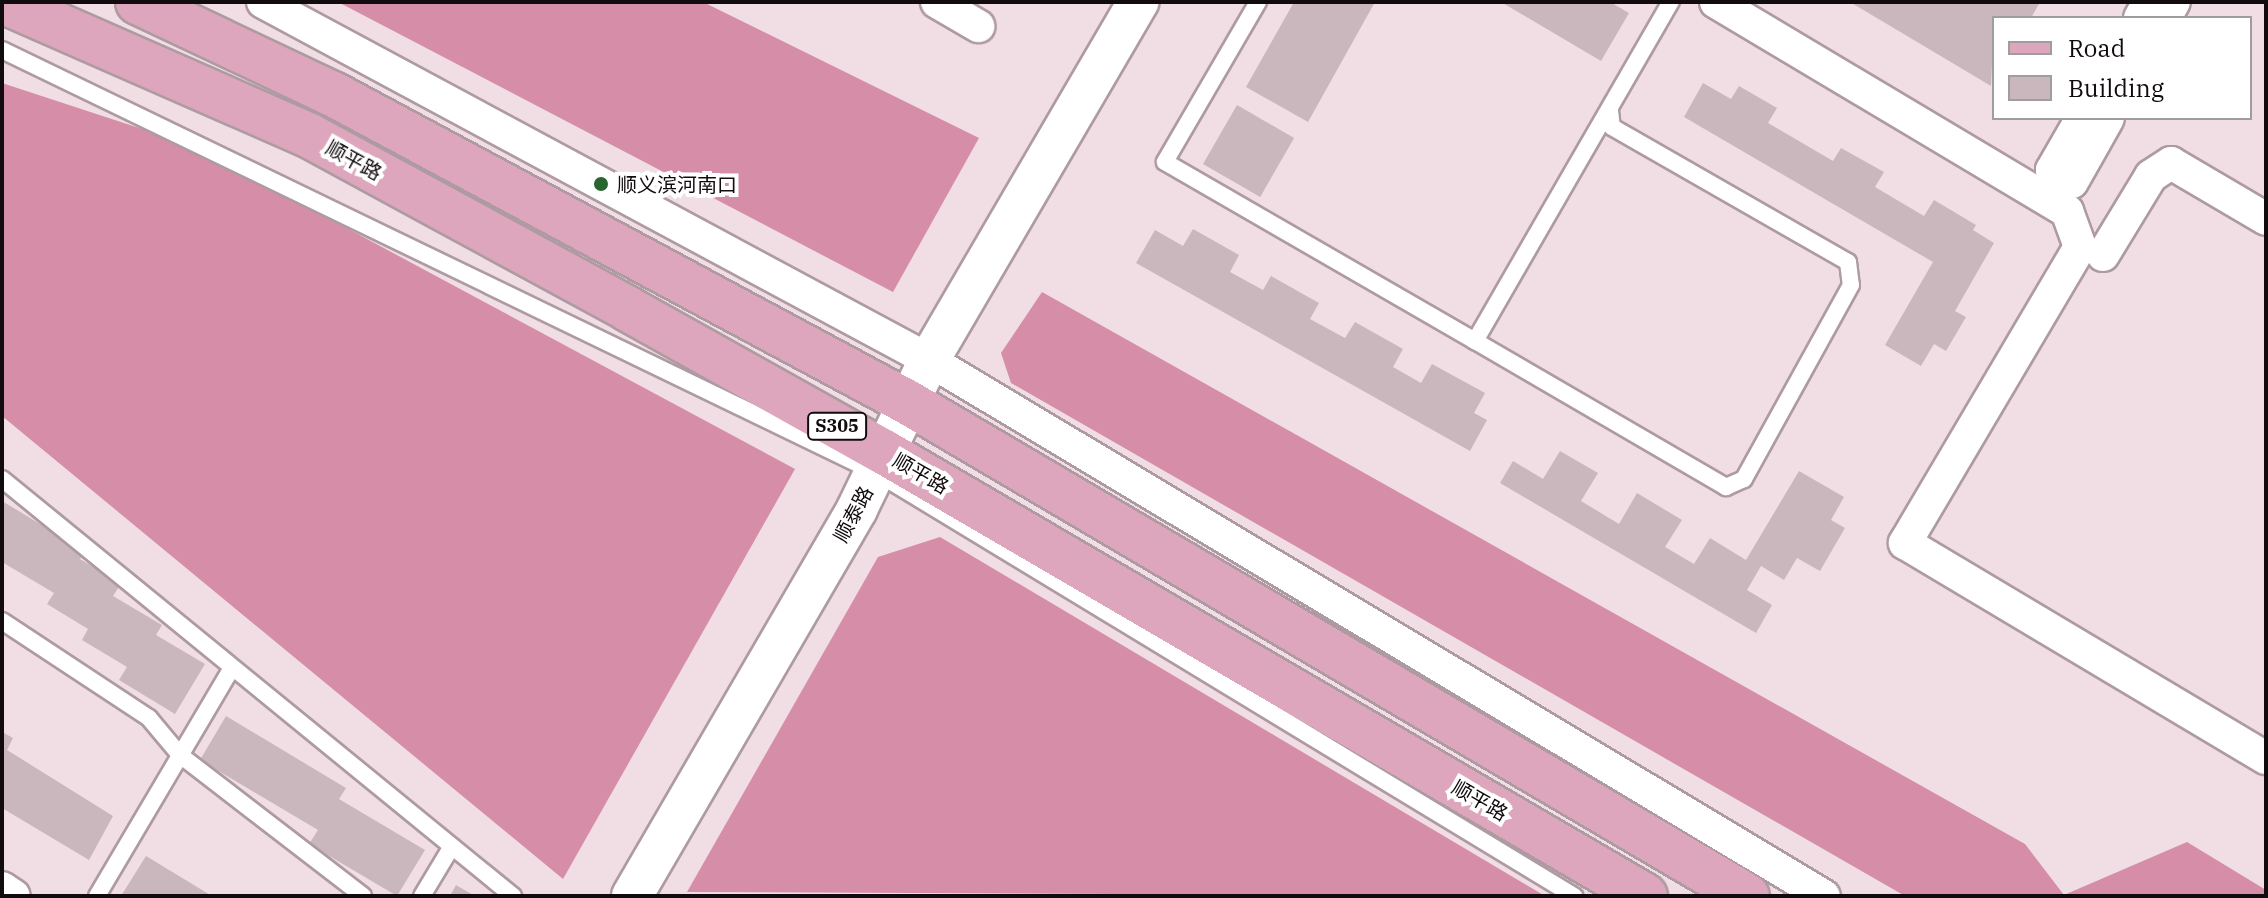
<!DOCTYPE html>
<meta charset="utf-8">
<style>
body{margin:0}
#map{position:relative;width:2268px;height:898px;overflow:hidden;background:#f1dde4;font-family:"IBM Plex Serif","Noto Sans SC",serif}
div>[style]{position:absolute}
.forest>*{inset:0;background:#d58da8}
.building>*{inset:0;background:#cab7bd;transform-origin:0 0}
.roads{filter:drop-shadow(2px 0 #ae9ba1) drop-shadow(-2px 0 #ae9ba1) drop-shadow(0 2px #ae9ba1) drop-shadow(0 -2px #ae9ba1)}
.service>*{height:16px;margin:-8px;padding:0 8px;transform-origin:8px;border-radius:8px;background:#fff}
.minor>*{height:32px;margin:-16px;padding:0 16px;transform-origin:16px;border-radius:16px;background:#fff}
.tertiary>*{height:40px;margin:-20px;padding:0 20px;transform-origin:20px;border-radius:20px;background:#fff}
.primary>*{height:44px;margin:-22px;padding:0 22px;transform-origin:22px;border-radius:22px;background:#dda6bc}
.dots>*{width:22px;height:22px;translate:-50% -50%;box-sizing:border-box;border:4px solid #fff;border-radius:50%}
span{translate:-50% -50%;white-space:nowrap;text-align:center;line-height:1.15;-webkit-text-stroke:8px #fff;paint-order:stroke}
.shield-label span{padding:2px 6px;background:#fff;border:2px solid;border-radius:6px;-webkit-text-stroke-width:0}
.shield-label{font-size:18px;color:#120b0d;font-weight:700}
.street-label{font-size:20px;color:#120b0d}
.poi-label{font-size:20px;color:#120b0d}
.left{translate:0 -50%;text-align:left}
.frame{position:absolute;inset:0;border:4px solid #120b0d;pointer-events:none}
.legend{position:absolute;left:1992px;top:16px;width:260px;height:104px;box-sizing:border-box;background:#fff;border:2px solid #a09d9e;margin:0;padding:10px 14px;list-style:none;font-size:24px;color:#120b0d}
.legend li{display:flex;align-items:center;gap:16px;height:40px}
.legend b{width:40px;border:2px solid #a09d9e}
</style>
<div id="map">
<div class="forest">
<i style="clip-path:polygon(338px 2px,703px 2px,979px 138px,893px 292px)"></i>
<i style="clip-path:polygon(2px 83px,194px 146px,795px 469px,563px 879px,2px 416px)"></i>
<i style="clip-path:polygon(1042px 292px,2025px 844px,2064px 895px,2187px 842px,2266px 890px,2266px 896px,1905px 896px,1011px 383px,1001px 353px)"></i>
<i style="clip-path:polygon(940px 537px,1545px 896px,687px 892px,878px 557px)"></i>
</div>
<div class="building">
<i style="clip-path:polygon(1294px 2px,1375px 2px,1308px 122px,1246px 87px)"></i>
<i style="clip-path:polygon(1501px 2px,1610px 2px,1629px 13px,1601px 61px)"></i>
<i style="clip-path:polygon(1850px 2px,2040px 2px,2031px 18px,1994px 18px,1991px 86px)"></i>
<i style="clip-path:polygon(1703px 83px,1731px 99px,1739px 86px,1777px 108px,1768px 123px,1833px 161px,1841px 148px,1884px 172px,1875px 187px,1924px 216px,1934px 200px,1976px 225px,1973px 230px,1994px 243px,1955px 311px,1966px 317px,1946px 351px,1934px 344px,1921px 366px,1885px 345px,1933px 262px,1684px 117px)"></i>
<i style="left:1237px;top:105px;width:66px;height:68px;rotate:30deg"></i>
<i style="clip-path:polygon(1193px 229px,1239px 255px,1230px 272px,1263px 290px,1271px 276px,1319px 303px,1310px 319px,1345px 338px,1355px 322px,1403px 349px,1393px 367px,1421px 383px,1432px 364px,1485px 393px,1474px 413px,1487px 420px,1470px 451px,1136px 263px,1155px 230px,1183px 246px)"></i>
<i style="clip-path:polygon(1560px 451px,1598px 473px,1581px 501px,1619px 524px,1637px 493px,1682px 520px,1665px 547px,1694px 564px,1710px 538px,1746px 560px,1799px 471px,1844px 497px,1831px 520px,1845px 528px,1820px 571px,1797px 558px,1784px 580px,1761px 566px,1747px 590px,1772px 605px,1756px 633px,1500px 483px,1513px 461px,1543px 479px)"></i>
<i style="clip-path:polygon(2px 501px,85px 551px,80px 559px,121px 584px,113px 596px,162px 625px,156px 635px,205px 664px,175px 714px,119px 680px,127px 667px,82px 640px,88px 629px,47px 604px,54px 593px,2px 562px)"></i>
<i style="clip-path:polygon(226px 716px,346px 788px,339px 799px,425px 850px,397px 896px,309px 844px,318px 830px,200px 760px)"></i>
<i style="clip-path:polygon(2px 732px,13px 738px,7px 750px,113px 816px,89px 860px,2px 808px)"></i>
<i style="clip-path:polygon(146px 856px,212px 896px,121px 896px)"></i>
<i style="clip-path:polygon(456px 885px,475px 896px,450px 896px)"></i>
</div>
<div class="roads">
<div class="service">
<i style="left:1258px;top:2px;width:185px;rotate:120.2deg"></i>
<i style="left:1165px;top:162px;width:358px;rotate:30deg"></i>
<i style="left:2px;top:50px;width:970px;rotate:25.8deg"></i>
<i style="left:875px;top:472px;width:818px;rotate:31.24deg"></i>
<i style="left:1610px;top:111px;width:16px;rotate:83deg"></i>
<i style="left:1612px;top:127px;width:272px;rotate:29.8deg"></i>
<i style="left:1848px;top:262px;width:23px;rotate:83deg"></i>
<i style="left:1851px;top:285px;width:222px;rotate:118.9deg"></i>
<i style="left:1744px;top:479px;width:20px;rotate:156deg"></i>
<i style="left:1726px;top:487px;width:290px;rotate:-149.8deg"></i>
<i style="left:1475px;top:341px;width:392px;rotate:-60deg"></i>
<i style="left:2px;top:479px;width:660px;rotate:39.22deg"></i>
<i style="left:2px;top:621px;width:176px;rotate:33.4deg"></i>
<i style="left:149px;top:718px;width:48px;rotate:50deg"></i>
<i style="left:180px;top:755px;width:231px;rotate:37.6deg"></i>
<i style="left:97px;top:896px;width:264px;rotate:-59.4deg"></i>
<i style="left:422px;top:896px;width:58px;rotate:-59deg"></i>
</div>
<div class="minor">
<i style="left:263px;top:2px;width:756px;rotate:28.26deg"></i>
<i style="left:929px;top:360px;width:1043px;rotate:30.92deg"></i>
<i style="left:937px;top:2px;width:48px;rotate:30.3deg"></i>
<i style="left:1716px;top:2px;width:409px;rotate:30.8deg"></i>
<i style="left:2067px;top:211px;width:38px;rotate:70deg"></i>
<i style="left:2080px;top:247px;width:344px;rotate:120.6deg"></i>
<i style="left:1905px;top:543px;width:420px;rotate:30.8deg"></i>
<i style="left:2140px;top:18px;width:18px;rotate:-61deg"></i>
<i style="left:2165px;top:18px;width:18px;rotate:-61deg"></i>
<i style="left:2082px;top:118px;width:60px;rotate:120deg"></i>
<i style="left:2052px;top:170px;width:23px;rotate:31deg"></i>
<i style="left:2072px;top:182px;width:73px;rotate:-60.6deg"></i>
<i style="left:2103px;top:255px;width:92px;rotate:-58.7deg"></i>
<i style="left:2151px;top:176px;width:24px;rotate:-33deg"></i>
<i style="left:2171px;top:163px;width:110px;rotate:30.5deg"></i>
<i style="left:2px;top:888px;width:14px;rotate:34deg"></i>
</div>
<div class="tertiary">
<i style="left:632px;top:896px;width:448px;rotate:-59.8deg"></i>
<i style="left:857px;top:509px;width:165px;rotate:-64.2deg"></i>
<i style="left:929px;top:360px;width:415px;rotate:-59.7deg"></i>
</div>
<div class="primary">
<i style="left:5px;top:2px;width:333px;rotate:23.7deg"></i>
<i style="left:310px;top:136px;width:362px;rotate:28.5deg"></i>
<i style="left:628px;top:309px;width:293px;rotate:29.2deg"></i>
<i style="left:884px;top:452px;width:881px;rotate:30.26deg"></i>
<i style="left:138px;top:2px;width:216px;rotate:25.3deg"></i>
<i style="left:333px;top:94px;width:654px;rotate:28.21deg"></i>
<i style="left:909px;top:403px;width:972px;rotate:30.47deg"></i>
</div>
</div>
<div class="dots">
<i style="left:601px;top:184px;background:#27672f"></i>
</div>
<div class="shield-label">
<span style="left:837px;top:426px">S305</span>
</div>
<div class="street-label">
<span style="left:354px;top:160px;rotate:29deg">顺平路</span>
<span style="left:921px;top:473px;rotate:30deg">顺平路</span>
<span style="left:853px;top:514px;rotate:-62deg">顺泰路</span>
<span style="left:1480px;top:800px;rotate:30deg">顺平路</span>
</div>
<div class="poi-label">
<span class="left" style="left:617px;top:184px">顺义滨河南口</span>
</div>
<div class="frame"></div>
<ul class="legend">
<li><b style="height:10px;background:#dda6bc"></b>Road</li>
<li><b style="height:22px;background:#cab7bd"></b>Building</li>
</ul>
</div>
